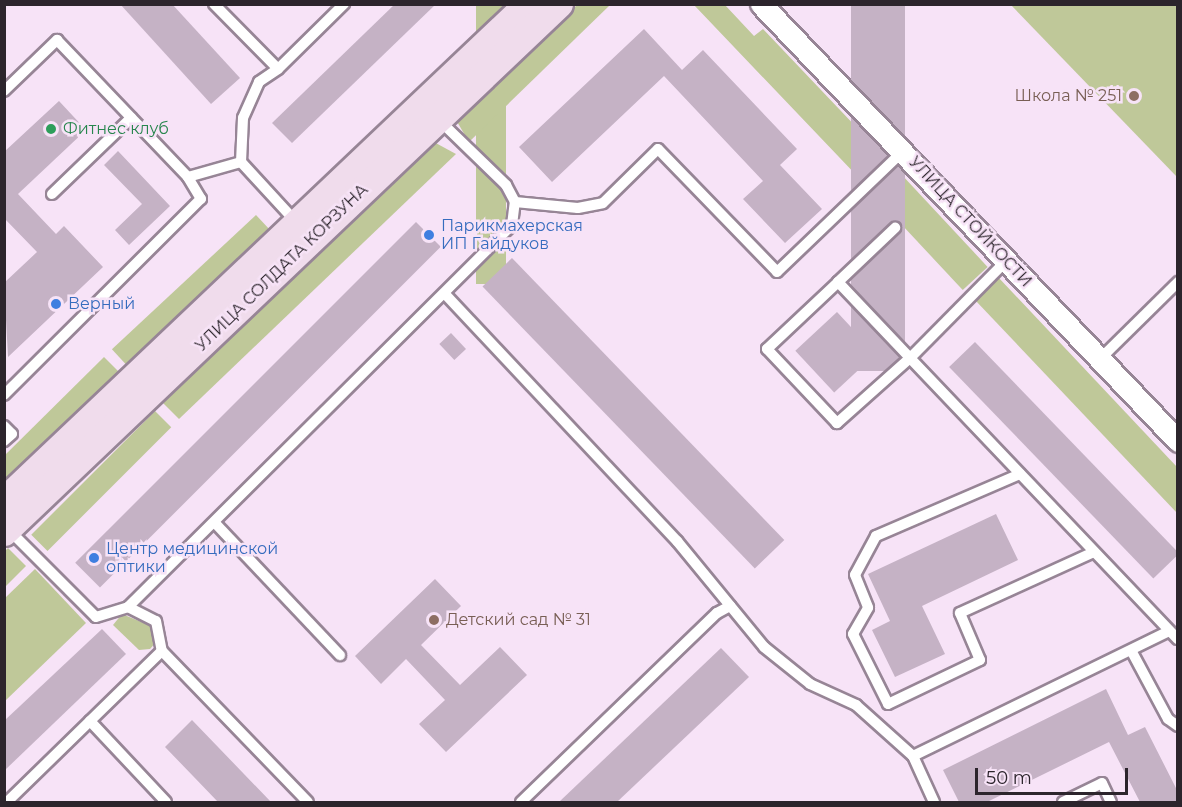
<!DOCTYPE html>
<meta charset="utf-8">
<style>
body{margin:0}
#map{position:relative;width:1182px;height:807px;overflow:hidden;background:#f7e3f7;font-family:Montserrat,sans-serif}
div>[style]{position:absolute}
.green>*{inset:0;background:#bfc899;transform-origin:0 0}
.building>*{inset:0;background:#c5b2c5;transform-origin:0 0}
.roads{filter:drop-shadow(2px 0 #978596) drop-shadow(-2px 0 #978596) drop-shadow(0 2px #978596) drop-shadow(0 -2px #978596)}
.lane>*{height:10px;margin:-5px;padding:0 5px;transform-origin:5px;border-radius:5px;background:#fff}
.street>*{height:21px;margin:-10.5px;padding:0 10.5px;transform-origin:10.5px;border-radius:10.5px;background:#fff}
.secondary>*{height:28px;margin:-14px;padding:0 14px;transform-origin:14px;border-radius:14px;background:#f0dcec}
.dots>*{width:16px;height:16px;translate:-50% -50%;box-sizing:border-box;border:3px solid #f7e3f7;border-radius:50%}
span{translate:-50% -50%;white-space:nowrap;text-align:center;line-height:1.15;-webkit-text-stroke:5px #f7e3f7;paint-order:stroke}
.education-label{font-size:16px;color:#785e54}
.right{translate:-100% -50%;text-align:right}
.left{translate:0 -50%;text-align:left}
.leisure-label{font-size:16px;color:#27864d}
.street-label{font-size:16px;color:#2c252c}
.shop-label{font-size:16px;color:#366cbe}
.frame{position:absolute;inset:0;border:6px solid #2c252c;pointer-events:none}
.scale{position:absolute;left:975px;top:768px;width:153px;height:27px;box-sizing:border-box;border:3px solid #2c252c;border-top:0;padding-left:8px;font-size:18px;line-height:21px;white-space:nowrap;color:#2c252c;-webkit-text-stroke:4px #f7e3f7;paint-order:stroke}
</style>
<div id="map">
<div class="green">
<i style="left:476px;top:5px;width:30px;height:279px"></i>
<i style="clip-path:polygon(577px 5px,610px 5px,469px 142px,456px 120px)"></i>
<i style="clip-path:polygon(694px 5px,725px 5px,754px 36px,763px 29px,879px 151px,872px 166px,859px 178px)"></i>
<i style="clip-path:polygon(1011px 5px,1177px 5px,1177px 177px)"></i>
<i style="clip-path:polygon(432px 141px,456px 154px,179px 419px,163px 403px)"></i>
<i style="left:901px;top:174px;width:127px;height:34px;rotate:47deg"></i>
<i style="left:256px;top:215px;width:22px;height:197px;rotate:47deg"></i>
<i style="clip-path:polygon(998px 277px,1177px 467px,1177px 513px,975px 300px)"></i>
<i style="clip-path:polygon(104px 357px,120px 373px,5px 484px,5px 455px)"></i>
<i style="left:155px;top:411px;width:23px;height:175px;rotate:45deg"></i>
<i style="clip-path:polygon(8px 548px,26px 566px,5px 587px,5px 551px)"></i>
<i style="clip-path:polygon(35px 569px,86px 623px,5px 701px,5px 598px)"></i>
<i style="clip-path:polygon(122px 614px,156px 628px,157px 641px,150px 649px,139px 650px,113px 625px)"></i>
</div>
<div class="building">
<i style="clip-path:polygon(120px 4px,172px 4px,240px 78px,211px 104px)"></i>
<i style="clip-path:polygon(395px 4px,436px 4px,292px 143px,272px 123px)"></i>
<i style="left:851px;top:4px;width:54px;height:367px"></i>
<i style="clip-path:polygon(644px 29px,682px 70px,703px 50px,797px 149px,780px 165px,822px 209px,785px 243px,743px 199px,763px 181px,664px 76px,552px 182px,519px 147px)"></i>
<i style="clip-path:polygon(59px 101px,86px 130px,18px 194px,56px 234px,64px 226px,103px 267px,8px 357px,4px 283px,37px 252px,4px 218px,4px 152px)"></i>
<i style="clip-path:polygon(118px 151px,170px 206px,129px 245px,115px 230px,142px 204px,104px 165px)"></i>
<i style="left:416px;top:222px;width:35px;height:482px;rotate:45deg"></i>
<i style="left:512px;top:258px;width:392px;height:41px;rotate:46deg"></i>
<i style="left:837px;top:312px;width:57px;height:57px;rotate:47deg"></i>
<i style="left:451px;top:333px;width:22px;height:16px;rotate:47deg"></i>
<i style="left:975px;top:342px;width:294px;height:36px;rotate:46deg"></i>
<i style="clip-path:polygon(996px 514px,1018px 560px,922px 606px,945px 654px,895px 677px,872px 630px,890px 621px,868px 574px)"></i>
<i style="clip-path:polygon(435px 579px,461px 606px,421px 645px,460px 685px,500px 647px,527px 675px,446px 752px,419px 724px,445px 700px,406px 659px,381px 684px,355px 656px)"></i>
<i style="clip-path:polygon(102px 629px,126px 654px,4px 771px,4px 721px)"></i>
<i style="clip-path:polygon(721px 648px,749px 677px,617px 802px,559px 802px)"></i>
<i style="clip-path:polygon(1106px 689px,1128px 735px,1145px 727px,1178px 792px,1178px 802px,1140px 802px,1109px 742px,987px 802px,959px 802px,943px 770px)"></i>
<i style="clip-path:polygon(192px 720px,271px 802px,218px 802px,193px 776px,165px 747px)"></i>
</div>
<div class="roads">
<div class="lane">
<i style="left:214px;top:4px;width:91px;rotate:45.4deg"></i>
<i style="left:278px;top:69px;width:93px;rotate:-44.6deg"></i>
<i style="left:278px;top:69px;width:23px;rotate:146deg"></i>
<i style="left:259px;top:82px;width:39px;rotate:114deg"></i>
<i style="left:243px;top:118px;width:44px;rotate:92.6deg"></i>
<i style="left:241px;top:162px;width:84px;rotate:47.4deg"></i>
<i style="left:4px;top:91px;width:74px;rotate:-43.9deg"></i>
<i style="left:57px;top:40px;width:190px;rotate:46.3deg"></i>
<i style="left:188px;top:177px;width:55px;rotate:-15.8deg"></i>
<i style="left:438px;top:119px;width:95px;rotate:44.1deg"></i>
<i style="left:506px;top:185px;width:19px;rotate:62deg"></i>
<i style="left:52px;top:194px;width:110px;rotate:-43.9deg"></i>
<i style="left:1007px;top:260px;width:138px;rotate:134.7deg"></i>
<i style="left:910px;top:358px;width:388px;rotate:46.4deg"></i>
<i style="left:838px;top:282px;width:105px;rotate:46.5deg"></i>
<i style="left:910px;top:358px;width:98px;rotate:138.3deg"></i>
<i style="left:837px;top:423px;width:102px;rotate:-133.4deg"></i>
<i style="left:767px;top:349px;width:98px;rotate:-43.3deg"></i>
<i style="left:838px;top:282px;width:79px;rotate:-43.5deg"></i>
<i style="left:445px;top:294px;width:339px;rotate:46.8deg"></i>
<i style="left:677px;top:541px;width:137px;rotate:50.6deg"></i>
<i style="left:764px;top:647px;width:59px;rotate:38.8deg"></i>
<i style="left:810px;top:684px;width:51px;rotate:24.5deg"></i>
<i style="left:856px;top:705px;width:76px;rotate:41.8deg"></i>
<i style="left:913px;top:756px;width:51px;rotate:65.5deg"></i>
<i style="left:1100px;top:359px;width:110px;rotate:-44.6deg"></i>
<i style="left:4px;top:395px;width:278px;rotate:-44.9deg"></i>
<i style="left:201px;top:199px;width:26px;rotate:-121deg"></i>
<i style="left:4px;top:426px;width:11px;rotate:45deg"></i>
<i style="left:12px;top:434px;width:11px;rotate:139deg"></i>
<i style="left:1020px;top:474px;width:157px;rotate:156.7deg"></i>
<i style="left:876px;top:536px;width:44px;rotate:118.3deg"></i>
<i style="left:855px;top:575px;width:35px;rotate:68deg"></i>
<i style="left:868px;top:608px;width:30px;rotate:120deg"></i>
<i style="left:853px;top:634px;width:78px;rotate:63.4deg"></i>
<i style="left:888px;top:704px;width:102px;rotate:-25.6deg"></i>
<i style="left:980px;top:660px;width:51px;rotate:-113.1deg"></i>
<i style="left:960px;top:613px;width:147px;rotate:-24.5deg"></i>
<i style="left:215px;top:523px;width:182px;rotate:46.6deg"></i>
<i style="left:8px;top:529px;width:124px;rotate:45deg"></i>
<i style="left:96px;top:617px;width:34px;rotate:-17deg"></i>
<i style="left:128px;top:607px;width:31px;rotate:27deg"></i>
<i style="left:156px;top:621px;width:31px;rotate:79deg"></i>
<i style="left:128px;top:607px;width:542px;rotate:-44.85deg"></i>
<i style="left:512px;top:225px;width:23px;rotate:-83deg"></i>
<i style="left:515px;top:202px;width:63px;rotate:5.4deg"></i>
<i style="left:578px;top:208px;width:25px;rotate:-11deg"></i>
<i style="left:603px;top:203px;width:77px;rotate:-44.5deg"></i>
<i style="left:658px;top:149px;width:171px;rotate:45.9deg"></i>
<i style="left:777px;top:272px;width:175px;rotate:-43.8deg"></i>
<i style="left:1132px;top:652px;width:76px;rotate:61.8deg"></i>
<i style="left:1168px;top:719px;width:12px;rotate:35deg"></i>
<i style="left:90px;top:721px;width:111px;rotate:46.8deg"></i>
<i style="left:913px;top:756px;width:285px;rotate:-26deg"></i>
<i style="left:7px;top:802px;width:216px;rotate:-44.3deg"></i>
<i style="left:162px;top:651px;width:210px;rotate:46deg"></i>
<i style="left:521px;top:802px;width:272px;rotate:-44deg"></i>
<i style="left:717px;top:613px;width:15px;rotate:-28deg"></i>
<i style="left:1063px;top:802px;width:43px;rotate:-26deg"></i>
<i style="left:1102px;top:783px;width:21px;rotate:65deg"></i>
</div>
<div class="street">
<i style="left:761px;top:4px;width:604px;rotate:46.34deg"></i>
</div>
<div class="secondary">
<i style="left:4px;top:502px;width:724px;rotate:-43.49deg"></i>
<i style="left:4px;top:532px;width:766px;rotate:-43.57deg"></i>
</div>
</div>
<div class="dots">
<i style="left:1134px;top:96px;background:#8d6e63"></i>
<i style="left:51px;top:129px;background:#2e9e5b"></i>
<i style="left:429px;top:235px;background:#3f7fe0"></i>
<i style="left:56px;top:304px;background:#3f7fe0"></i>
<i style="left:94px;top:558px;background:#3f7fe0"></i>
<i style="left:434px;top:620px;background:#8d6e63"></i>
</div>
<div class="education-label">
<span class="right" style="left:1122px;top:96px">Школа № 251</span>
<span class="left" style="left:446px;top:620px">Детский сад № 31</span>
</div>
<div class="leisure-label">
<span class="left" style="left:63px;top:129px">Фитнес клуб</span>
</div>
<div class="street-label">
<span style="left:970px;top:222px;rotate:47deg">УЛИЦА СТОЙКОСТИ</span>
<span style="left:282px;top:268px;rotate:-44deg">УЛИЦА СОЛДАТА КОРЗУНА</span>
</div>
<div class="shop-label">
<span class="left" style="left:441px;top:235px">Парикмахерская<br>ИП Гайдуков</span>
<span class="left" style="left:68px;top:304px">Верный</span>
<span class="left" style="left:106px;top:558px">Центр медицинской<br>оптики</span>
</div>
<div class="frame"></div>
<div class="scale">50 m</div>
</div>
